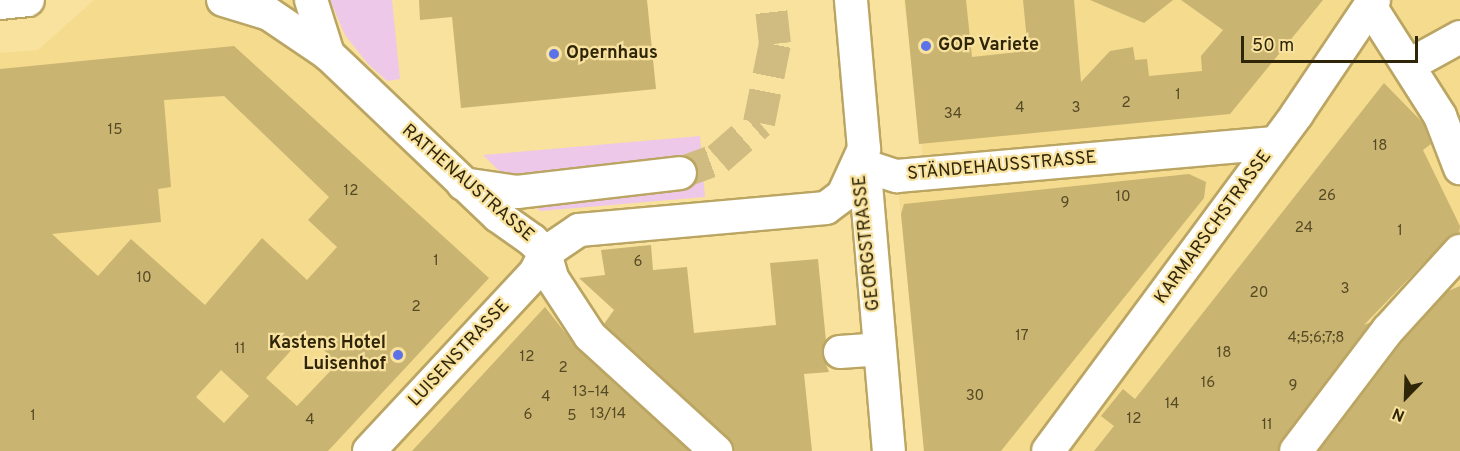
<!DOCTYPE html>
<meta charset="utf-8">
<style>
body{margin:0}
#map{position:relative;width:1460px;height:451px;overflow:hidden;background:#f8e29e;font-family:Overpass,sans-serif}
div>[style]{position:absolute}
.built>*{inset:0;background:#f4db8e}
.green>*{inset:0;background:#eec8e8}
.building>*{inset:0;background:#c9b472}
.minor-tunnel>*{height:32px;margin-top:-16px;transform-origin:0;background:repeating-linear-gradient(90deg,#d0bc80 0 32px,transparent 0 48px)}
.roads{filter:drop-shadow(2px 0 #bba563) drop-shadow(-2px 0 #bba563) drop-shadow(0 2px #bba563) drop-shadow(0 -2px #bba563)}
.minor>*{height:32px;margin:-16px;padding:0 16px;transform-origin:16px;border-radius:16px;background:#fff}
.dots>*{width:16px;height:16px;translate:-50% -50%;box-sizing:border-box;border:3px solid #f8e29e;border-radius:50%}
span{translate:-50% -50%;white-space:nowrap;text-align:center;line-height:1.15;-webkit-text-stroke:4.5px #f8e29e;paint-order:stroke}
.number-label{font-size:15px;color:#564a24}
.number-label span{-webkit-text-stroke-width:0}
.poi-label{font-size:18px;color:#2f260a;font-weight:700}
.left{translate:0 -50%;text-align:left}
.right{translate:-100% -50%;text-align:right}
.street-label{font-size:18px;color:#2f260a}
.north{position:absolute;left:1376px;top:367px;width:60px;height:60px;-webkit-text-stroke:4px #f8e29e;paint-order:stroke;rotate:203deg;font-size:16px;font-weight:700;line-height:24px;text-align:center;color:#2f260a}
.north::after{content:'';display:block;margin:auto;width:21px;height:27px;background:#2f260a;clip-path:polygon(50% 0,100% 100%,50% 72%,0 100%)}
.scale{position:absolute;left:1241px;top:36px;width:177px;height:27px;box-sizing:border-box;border:3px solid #2f260a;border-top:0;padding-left:8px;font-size:18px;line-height:21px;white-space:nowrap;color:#2f260a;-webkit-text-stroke:4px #f8e29e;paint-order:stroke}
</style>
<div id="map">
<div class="built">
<i style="clip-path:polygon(94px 0,311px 0,328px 54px,459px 178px,589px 335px,730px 451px,0 451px,0 53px,38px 50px)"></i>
<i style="clip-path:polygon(904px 0,1460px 0,1460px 451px,924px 451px,897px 176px,925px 173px)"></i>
</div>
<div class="green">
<i style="clip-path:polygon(330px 0,392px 0,400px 79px,387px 81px,368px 64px,345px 35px)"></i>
<i style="clip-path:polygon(700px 136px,705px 197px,540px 211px,483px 155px)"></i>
</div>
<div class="building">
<i style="clip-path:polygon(419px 0,647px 0,656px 89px,461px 108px,452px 17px,420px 20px)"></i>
<i style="clip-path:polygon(905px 0,966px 0,972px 57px,1028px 51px,1023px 0,1074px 0,1081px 82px,1110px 51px,1133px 47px,1135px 60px,1147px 59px,1149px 76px,1202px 71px,1201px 56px,1223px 30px,1181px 0,1323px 0,1230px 114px,919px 144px)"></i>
<i style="clip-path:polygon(1090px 0,1173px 0,1144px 23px)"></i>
<i style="clip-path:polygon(evenodd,234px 46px,489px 278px,328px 451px,0 451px,0 69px,234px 46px,224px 96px,329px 197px,308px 220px,337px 247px,307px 280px,262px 238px,205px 305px,131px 239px,98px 276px,52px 234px,161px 222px,158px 189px,171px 187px,164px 100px,224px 96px,234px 46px,306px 334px,338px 363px,297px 406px,266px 378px,306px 334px,234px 46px,221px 370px,249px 396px,224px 423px,196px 397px,221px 370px)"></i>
<i style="clip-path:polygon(1384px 83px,1424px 124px,1431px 144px,1423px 150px,1460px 226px,1459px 234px,1447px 239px,1364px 325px,1371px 322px,1278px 451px,1094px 451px,1114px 426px,1101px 416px,1123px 389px,1135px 399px)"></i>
<i style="clip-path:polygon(1189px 174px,1206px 182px,1204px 198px,1001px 451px,924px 451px,901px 214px,904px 204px)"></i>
<i style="clip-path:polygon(651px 245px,653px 270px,687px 267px,694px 333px,776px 325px,770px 263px,818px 259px,826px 341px,822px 354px,829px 372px,804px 374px,812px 451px,733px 451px,728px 438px,604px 324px,614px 310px,579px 278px,605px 275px,601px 250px)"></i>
<i style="clip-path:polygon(1460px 286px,1460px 451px,1319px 451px,1402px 342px,1448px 291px)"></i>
<i style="clip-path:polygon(545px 307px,578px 349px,689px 451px,412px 451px)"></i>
</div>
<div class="minor-tunnel">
<i style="left:680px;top:173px;width:40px;rotate:-20.2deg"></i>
<i style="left:718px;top:159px;width:55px;rotate:-41.3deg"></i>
<i style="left:759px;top:123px;width:81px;rotate:-78.6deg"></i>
<i style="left:775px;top:44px;width:44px;rotate:-96.5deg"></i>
</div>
<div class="roads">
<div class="minor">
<i style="left:223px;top:0;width:48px;rotate:16.9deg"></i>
<i style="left:269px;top:14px;width:71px;rotate:34.1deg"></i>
<i style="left:328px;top:54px;width:235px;rotate:43.6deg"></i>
<i style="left:498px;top:216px;width:42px;rotate:35.2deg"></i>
<i style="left:532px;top:240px;width:18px;rotate:45deg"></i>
<i style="left:545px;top:253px;width:26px;rotate:74deg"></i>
<i style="left:552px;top:278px;width:69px;rotate:56.8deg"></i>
<i style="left:590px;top:336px;width:171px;rotate:42.4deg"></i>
<i style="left:311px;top:0;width:57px;rotate:72.5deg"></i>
<i style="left:0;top:3px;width:28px;rotate:-6deg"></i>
<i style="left:1370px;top:6px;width:130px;rotate:57.5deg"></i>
<i style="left:1440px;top:116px;width:56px;rotate:69deg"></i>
<i style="left:1411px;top:64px;width:56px;rotate:-28.9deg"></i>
<i style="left:859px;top:164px;width:40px;rotate:18deg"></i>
<i style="left:897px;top:176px;width:379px;rotate:-5deg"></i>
<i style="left:859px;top:164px;width:21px;rotate:71deg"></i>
<i style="left:866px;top:184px;width:268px;rotate:85.1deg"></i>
<i style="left:463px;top:184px;width:55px;rotate:8.4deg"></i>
<i style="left:517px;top:192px;width:164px;rotate:-6.6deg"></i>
<i style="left:840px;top:352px;width:39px;rotate:-4deg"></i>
<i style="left:369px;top:451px;width:243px;rotate:-47deg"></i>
<i style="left:535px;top:273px;width:22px;rotate:-63deg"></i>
<i style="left:545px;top:253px;width:41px;rotate:-34.1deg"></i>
<i style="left:579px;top:230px;width:248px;rotate:-5.1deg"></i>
<i style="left:826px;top:208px;width:21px;rotate:-37deg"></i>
<i style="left:843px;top:195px;width:51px;rotate:-65.5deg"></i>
<i style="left:864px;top:149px;width:150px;rotate:-95deg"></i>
<i style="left:1048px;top:451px;width:419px;rotate:-53.5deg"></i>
<i style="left:1297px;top:114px;width:138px;rotate:-56deg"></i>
<i style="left:1296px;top:451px;width:152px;rotate:-52.8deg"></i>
<i style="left:1388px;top:330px;width:107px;rotate:-47.7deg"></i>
</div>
</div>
<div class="dots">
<i style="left:926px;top:46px;background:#5c72e9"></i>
<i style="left:554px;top:54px;background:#5c72e9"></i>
<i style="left:398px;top:355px;background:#5c72e9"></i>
</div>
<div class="number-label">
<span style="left:1178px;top:96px">1</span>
<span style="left:1126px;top:104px">2</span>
<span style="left:1020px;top:109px">4</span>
<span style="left:1076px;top:109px">3</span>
<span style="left:953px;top:115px">34</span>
<span style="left:115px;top:131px">15</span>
<span style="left:1380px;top:147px">18</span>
<span style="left:351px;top:192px">12</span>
<span style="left:1327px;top:197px">26</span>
<span style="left:1123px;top:198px">10</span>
<span style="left:1065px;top:204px">9</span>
<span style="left:1304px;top:229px">24</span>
<span style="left:1400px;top:232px">1</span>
<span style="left:436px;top:262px">1</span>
<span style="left:638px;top:263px">6</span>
<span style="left:144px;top:279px">10</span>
<span style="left:1345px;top:290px">3</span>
<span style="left:1259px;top:294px">20</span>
<span style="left:416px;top:308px">2</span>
<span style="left:1022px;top:337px">17</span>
<span style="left:1316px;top:339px">4;5;6;7;8</span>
<span style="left:240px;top:350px">11</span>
<span style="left:1224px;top:354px">18</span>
<span style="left:527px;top:358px">12</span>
<span style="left:563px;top:369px">2</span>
<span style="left:1208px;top:384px">16</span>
<span style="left:1293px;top:387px">9</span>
<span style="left:591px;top:393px">13–14</span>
<span style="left:975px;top:397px">30</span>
<span style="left:546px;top:398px">4</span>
<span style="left:1172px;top:405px">14</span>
<span style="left:608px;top:415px">13/14</span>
<span style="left:528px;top:416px">6</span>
<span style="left:33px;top:417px">1</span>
<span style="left:572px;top:417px">5</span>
<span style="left:1134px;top:420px">12</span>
<span style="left:310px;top:421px">4</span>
<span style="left:1267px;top:426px">11</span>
</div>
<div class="poi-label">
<span class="left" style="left:938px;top:46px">GOP Variete</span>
<span class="left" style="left:566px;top:54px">Opernhaus</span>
<span class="right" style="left:386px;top:355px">Kastens Hotel<br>Luisenhof</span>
</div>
<div class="street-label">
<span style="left:1002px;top:167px;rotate:-5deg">STÄNDEHAUSSTRASSE</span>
<span style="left:467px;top:184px;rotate:41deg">RATHENAUSTRASSE</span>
<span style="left:1214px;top:228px;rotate:-54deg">KARMARSCHSTRASSE</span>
<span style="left:868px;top:243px;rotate:-96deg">GEORGSTRASSE</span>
<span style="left:460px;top:354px;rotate:-47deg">LUISENSTRASSE</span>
</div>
<div class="north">N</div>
<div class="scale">50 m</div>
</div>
